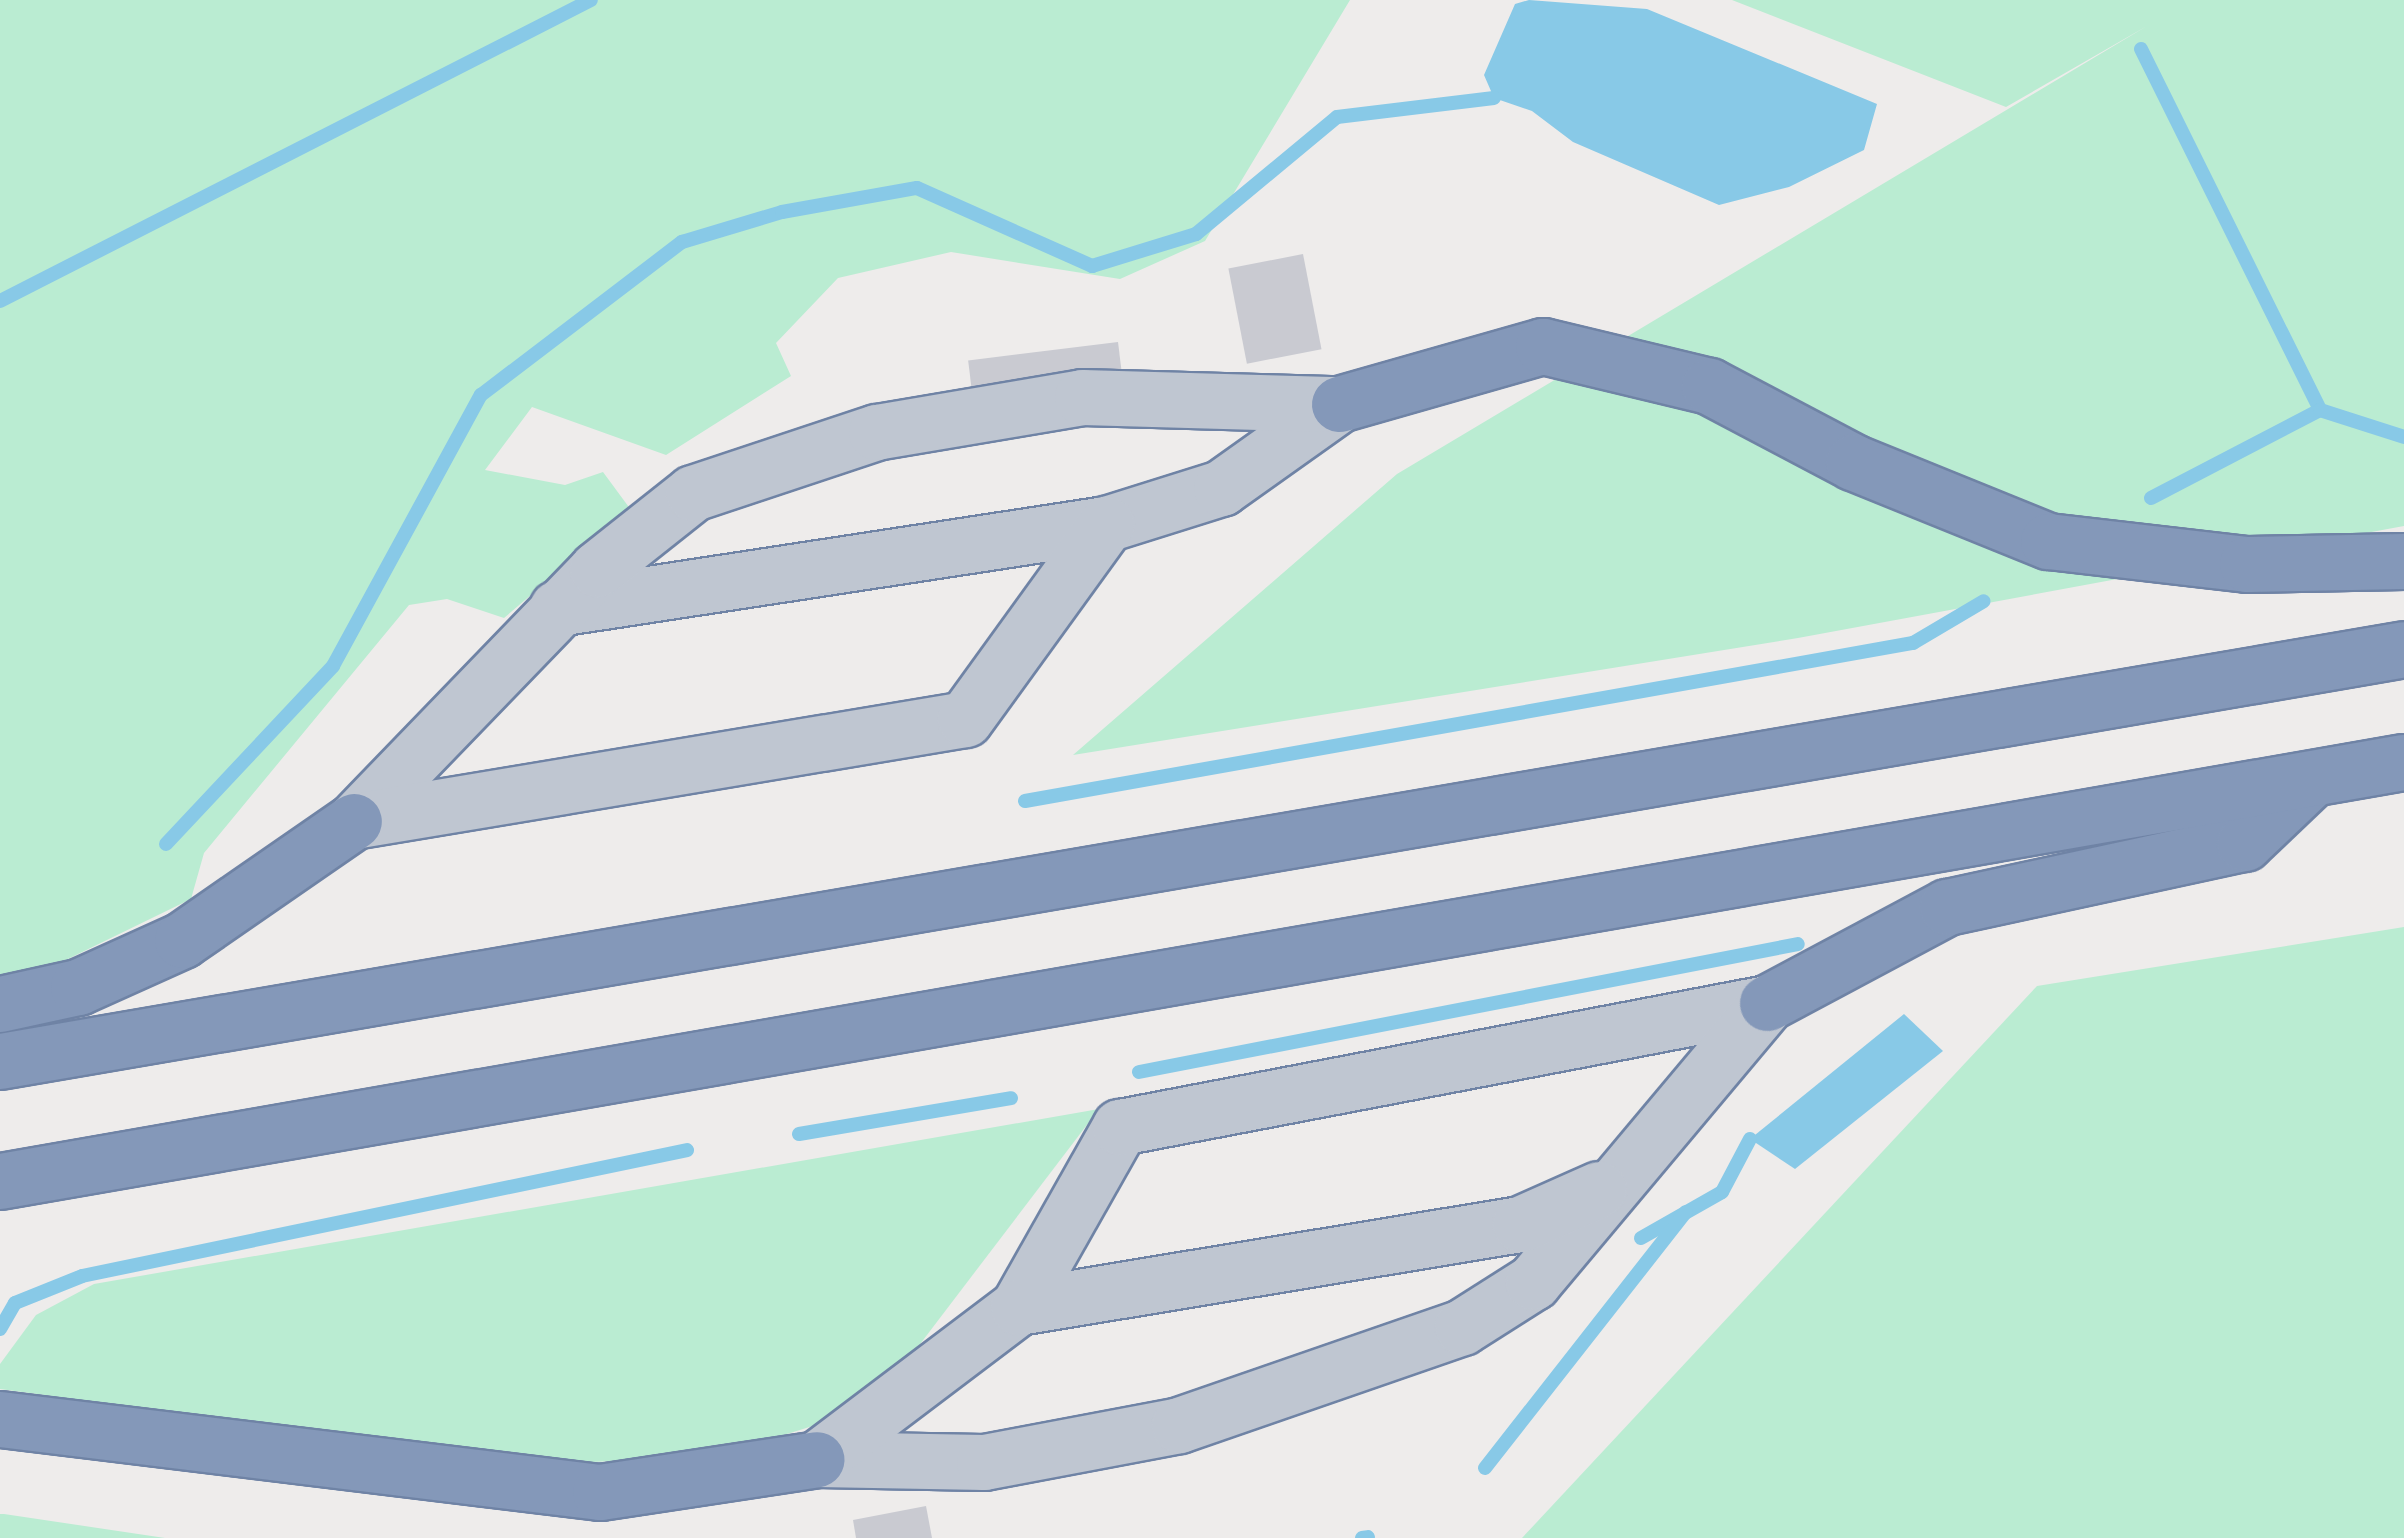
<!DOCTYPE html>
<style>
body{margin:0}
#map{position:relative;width:2404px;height:1538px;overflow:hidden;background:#eeeceb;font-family:Quicksand,sans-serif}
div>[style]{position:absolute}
.green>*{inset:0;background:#baecd2}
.water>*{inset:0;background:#88c9e7}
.stream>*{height:14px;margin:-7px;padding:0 7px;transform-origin:7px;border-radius:7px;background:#88c9e7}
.building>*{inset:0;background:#c9cad1;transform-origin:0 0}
.roads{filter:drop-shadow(2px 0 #6f83a5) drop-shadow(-2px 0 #6f83a5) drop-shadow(0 2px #6f83a5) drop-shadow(0 -2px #6f83a5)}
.minor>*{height:55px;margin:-27.5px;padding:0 27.5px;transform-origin:27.5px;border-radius:27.5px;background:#bfc6d1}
.highway>*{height:55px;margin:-27.5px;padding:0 27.5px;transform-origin:27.5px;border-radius:27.5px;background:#8498b9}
span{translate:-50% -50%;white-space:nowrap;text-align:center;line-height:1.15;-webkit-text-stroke:8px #fff;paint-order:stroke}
</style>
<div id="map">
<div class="green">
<i style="clip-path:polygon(0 0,1350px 0,1205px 241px,1120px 279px,951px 252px,838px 278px,776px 343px,791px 376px,666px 455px,532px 407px,485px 470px,565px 485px,603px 472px,631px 510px,504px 618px,447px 599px,409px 605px,204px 853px,191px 899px,31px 977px,0 980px)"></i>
<i style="clip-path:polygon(1732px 0,2404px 0,2404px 526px,1798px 638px,1073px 755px,1397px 474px,2147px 26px,2006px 107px)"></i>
<i style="clip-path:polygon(2404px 927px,2404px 1538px,1522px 1538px,2037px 986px)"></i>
<i style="clip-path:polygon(1099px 1109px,911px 1356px,832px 1420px,716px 1456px,551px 1464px,0 1389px,0 1364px,36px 1315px,94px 1284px)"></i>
<i style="clip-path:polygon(0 1514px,4px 1514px,165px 1538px,0 1538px)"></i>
</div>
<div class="water">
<i style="clip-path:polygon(1529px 0,1647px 9px,1877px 104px,1864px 150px,1789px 187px,1719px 205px,1573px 142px,1532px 111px,1494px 98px,1484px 75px,1515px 4px)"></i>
<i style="clip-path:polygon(1904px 1014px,1943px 1051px,1795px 1169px,1750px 1139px)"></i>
</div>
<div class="stream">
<i style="left:2141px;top:49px;width:403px;rotate:63.6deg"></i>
<i style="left:0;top:301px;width:663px;rotate:-26.99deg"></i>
<i style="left:2151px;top:498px;width:191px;rotate:-27.5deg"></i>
<i style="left:2320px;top:410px;width:88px;rotate:17.8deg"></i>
<i style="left:1025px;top:801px;width:902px;rotate:-10.09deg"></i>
<i style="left:1913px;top:643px;width:82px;rotate:-30.6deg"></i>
<i style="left:166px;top:844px;width:244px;rotate:-46.8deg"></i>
<i style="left:333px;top:666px;width:309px;rotate:-61.4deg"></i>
<i style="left:481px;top:395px;width:253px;rotate:-37.3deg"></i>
<i style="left:682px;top:242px;width:104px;rotate:-16.7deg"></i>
<i style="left:782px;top:212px;width:137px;rotate:-10.1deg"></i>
<i style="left:917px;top:188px;width:192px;rotate:24deg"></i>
<i style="left:1092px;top:266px;width:109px;rotate:-17.1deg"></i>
<i style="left:1196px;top:234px;width:183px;rotate:-39.7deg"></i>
<i style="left:1337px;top:117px;width:158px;rotate:-6.9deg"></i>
<i style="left:1139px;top:1072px;width:671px;rotate:-10.99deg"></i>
<i style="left:799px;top:1134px;width:215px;rotate:-9.6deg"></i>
<i style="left:1641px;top:1238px;width:93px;rotate:-29.6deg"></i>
<i style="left:1722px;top:1192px;width:60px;rotate:-62.2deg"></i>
<i style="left:0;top:1329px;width:30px;rotate:-60deg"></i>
<i style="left:15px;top:1303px;width:72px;rotate:-21.9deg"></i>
<i style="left:82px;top:1276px;width:618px;rotate:-11.76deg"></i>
<i style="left:1485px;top:1468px;width:325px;rotate:-51.9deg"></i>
<i style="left:1362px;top:1538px;width:6px;rotate:-9deg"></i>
</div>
<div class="building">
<i style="left:1303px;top:254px;width:97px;height:76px;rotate:79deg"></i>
<i style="left:1118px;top:342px;width:42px;height:151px;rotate:83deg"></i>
<i style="clip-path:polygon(926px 1506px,932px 1538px,856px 1538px,853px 1520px)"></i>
</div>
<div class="roads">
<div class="minor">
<i style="left:557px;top:608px;width:555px;rotate:-8.7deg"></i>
<i style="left:1106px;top:524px;width:121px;rotate:-17.4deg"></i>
<i style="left:1221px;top:488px;width:145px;rotate:-35.4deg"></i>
<i style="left:354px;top:821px;width:350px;rotate:-46deg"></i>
<i style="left:597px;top:569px;width:122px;rotate:-38.4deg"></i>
<i style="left:693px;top:493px;width:193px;rotate:-18.4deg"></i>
<i style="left:876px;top:432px;width:209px;rotate:-9.6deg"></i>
<i style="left:1082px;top:397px;width:257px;rotate:1.6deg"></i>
<i style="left:354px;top:821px;width:619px;rotate:-9.48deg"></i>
<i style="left:965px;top:719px;width:241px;rotate:-54.1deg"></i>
<i style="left:1018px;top:1307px;width:207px;rotate:-60.5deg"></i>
<i style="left:1120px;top:1127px;width:659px;rotate:-10.85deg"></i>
<i style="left:817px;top:1459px;width:167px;rotate:1deg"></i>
<i style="left:984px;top:1462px;width:198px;rotate:-10.7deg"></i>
<i style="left:1179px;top:1425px;width:299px;rotate:-19.1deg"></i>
<i style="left:1462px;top:1327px;width:84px;rotate:-32.4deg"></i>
<i style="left:1533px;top:1282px;width:364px;rotate:-50deg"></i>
<i style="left:817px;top:1459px;width:252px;rotate:-37.1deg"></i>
<i style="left:1018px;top:1307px;width:509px;rotate:-9.39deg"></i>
<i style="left:1520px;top:1224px;width:86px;rotate:-23.9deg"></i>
</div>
<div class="highway">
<i style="left:1339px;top:404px;width:212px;rotate:-15.9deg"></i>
<i style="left:1543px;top:346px;width:171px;rotate:13.5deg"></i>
<i style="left:1709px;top:386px;width:163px;rotate:27.8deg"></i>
<i style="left:1853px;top:462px;width:210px;rotate:22.1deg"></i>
<i style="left:2048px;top:541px;width:200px;rotate:6.6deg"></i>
<i style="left:2247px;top:564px;width:157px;rotate:-1.1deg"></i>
<i style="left:1767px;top:1003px;width:204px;rotate:-28.1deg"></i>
<i style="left:1947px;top:907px;width:304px;rotate:-12.2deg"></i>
<i style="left:2244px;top:843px;width:90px;rotate:-43.6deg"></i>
<i style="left:0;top:1004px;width:80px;rotate:-12.3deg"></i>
<i style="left:78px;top:987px;width:114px;rotate:-24.3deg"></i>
<i style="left:182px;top:940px;width:209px;rotate:-34.7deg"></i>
<i style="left:0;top:1061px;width:2439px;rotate:-9.72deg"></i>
<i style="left:0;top:1181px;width:2440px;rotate:-9.89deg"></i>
<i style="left:0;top:1419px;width:604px;rotate:6.94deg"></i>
<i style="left:600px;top:1492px;width:219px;rotate:-8.6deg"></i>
</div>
</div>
</div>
